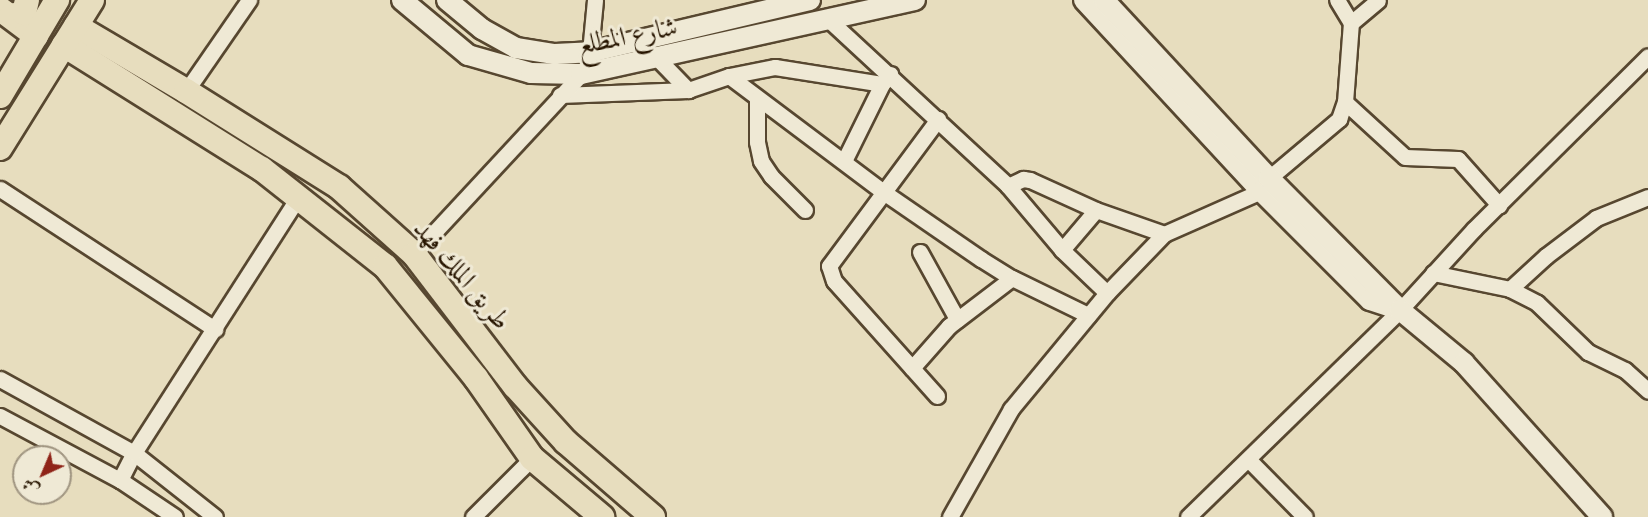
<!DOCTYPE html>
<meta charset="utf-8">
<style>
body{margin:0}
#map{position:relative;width:1648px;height:517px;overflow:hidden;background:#e7ddbe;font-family:"EB Garamond",Amiri,serif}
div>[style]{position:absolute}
.roads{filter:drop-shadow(2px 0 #574730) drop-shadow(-2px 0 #574730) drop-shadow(0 2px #574730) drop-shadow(0 -2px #574730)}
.minor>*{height:15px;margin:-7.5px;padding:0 7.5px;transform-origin:7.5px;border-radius:7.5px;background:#efe9d5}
.tertiary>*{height:20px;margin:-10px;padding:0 10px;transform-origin:10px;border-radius:10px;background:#efe9d5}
.primary>*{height:24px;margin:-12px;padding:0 12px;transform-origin:12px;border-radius:12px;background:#e7ddbe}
span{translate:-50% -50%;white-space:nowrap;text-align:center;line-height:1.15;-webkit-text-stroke:6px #efe9d5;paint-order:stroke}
.street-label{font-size:27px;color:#271500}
.north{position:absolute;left:12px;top:445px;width:60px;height:60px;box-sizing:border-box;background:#efe9d5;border:2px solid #9f9480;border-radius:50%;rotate:224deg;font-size:16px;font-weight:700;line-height:24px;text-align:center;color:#271500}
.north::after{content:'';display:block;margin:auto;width:21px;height:27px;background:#8f2418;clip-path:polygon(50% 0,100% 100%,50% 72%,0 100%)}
</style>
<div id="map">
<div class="roads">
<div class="minor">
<i style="left:829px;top:20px;width:244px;rotate:42.8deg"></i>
<i style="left:1008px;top:186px;width:84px;rotate:49.8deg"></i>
<i style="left:1062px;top:250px;width:62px;rotate:43.7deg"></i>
<i style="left:1351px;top:23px;width:35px;rotate:-40deg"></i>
<i style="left:590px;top:52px;width:52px;rotate:-84.5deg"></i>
<i style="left:657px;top:58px;width:45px;rotate:45.9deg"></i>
<i style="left:729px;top:76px;width:191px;rotate:36.9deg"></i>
<i style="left:882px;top:191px;width:120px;rotate:34.5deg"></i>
<i style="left:981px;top:259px;width:36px;rotate:32deg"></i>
<i style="left:1012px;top:278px;width:85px;rotate:26deg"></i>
<i style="left:186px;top:91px;width:111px;rotate:-55.3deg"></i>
<i style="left:560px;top:95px;width:128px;rotate:-2.2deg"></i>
<i style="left:688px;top:90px;width:43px;rotate:-18.9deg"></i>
<i style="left:729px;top:76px;width:47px;rotate:-11.1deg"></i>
<i style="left:775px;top:67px;width:108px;rotate:9deg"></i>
<i style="left:882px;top:84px;width:13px;rotate:-51deg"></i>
<i style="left:757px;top:99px;width:43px;rotate:90deg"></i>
<i style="left:757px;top:142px;width:19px;rotate:78deg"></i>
<i style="left:761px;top:161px;width:18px;rotate:56deg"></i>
<i style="left:771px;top:176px;width:48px;rotate:45deg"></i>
<i style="left:1345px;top:102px;width:81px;rotate:42.5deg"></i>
<i style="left:1405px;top:157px;width:53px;rotate:2.2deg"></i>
<i style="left:1458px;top:159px;width:62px;rotate:48.3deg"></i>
<i style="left:844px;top:161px;width:86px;rotate:-63.7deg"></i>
<i style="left:1269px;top:178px;width:92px;rotate:-40.1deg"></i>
<i style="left:1339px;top:119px;width:18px;rotate:-71deg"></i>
<i style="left:1345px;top:102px;width:79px;rotate:-85.7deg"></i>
<i style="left:1351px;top:23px;width:27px;rotate:-121deg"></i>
<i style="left:1008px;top:186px;width:17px;rotate:-25deg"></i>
<i style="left:1023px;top:179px;width:7px;rotate:8deg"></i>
<i style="left:1030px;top:180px;width:72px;rotate:24.4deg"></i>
<i style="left:1096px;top:210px;width:72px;rotate:19.4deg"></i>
<i style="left:0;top:189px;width:257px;rotate:33.1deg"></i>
<i style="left:1062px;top:250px;width:52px;rotate:-49.6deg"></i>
<i style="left:920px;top:252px;width:77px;rotate:61.1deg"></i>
<i style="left:414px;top:254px;width:246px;rotate:-47.1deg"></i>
<i style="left:1433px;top:273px;width:79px;rotate:11.7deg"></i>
<i style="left:1510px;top:289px;width:30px;rotate:27deg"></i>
<i style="left:1537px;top:303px;width:71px;rotate:43.9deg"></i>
<i style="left:1588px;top:352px;width:41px;rotate:25.9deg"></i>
<i style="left:1625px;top:370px;width:31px;rotate:42deg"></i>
<i style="left:1510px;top:289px;width:49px;rotate:-42.5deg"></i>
<i style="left:1546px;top:256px;width:63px;rotate:-37.2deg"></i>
<i style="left:1596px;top:218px;width:56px;rotate:-22deg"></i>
<i style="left:912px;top:368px;width:56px;rotate:-48.6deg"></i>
<i style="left:949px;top:326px;width:79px;rotate:-37.3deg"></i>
<i style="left:0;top:379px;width:153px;rotate:28.9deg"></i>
<i style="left:134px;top:453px;width:103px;rotate:38.3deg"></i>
<i style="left:937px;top:396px;width:154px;rotate:-131.8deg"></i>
<i style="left:834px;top:281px;width:16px;rotate:-108deg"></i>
<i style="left:829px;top:266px;width:183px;rotate:-53.4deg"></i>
<i style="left:0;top:416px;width:136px;rotate:28.1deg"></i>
<i style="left:120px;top:480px;width:66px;rotate:33.9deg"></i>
<i style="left:1248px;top:459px;width:81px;rotate:45.5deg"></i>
<i style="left:120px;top:480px;width:30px;rotate:-63deg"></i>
<i style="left:134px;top:453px;width:302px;rotate:-57.3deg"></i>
<i style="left:473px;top:517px;width:83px;rotate:-45deg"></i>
<i style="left:950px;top:517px;width:124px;rotate:-60.5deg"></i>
<i style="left:1011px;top:409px;width:151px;rotate:-50.4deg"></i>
<i style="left:1107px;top:293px;width:82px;rotate:-46deg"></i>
<i style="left:1164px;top:234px;width:106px;rotate:-23.9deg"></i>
<i style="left:1188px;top:517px;width:296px;rotate:-44.3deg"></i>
<i style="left:1400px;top:310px;width:110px;rotate:-47.6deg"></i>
<i style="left:1474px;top:229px;width:245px;rotate:-44.8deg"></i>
</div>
<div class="tertiary">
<i style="left:402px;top:0;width:86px;rotate:39.8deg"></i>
<i style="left:468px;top:55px;width:66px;rotate:15.9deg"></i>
<i style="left:531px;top:73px;width:50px;rotate:1.1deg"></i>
<i style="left:581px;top:74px;width:342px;rotate:-12.5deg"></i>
<i style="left:447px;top:0;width:45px;rotate:39.6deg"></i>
<i style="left:482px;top:29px;width:39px;rotate:29deg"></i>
<i style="left:516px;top:48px;width:39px;rotate:9deg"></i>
<i style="left:555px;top:54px;width:35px;rotate:-3deg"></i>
<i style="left:590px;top:52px;width:226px;rotate:-13.3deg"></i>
<i style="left:1084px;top:0;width:260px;rotate:47.2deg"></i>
<i style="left:1261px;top:191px;width:154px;rotate:45deg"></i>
<i style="left:1370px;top:300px;width:28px;rotate:18deg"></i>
<i style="left:1104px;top:0;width:243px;rotate:47.2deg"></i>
<i style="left:1269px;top:178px;width:186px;rotate:45.2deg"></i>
<i style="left:1400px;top:310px;width:83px;rotate:39.6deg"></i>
<i style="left:1464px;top:363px;width:207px;rotate:48.1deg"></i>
</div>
<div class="primary">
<i style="left:0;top:9px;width:45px;rotate:36.9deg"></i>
<i style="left:11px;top:16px;width:13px;rotate:-13deg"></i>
<i style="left:24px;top:13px;width:13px;rotate:-77deg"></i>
<i style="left:76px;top:26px;width:128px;rotate:30.6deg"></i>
<i style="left:186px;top:91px;width:181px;rotate:32.1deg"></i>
<i style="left:339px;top:187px;width:101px;rotate:41.8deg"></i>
<i style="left:414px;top:254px;width:166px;rotate:52.6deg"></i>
<i style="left:515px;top:386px;width:76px;rotate:47.7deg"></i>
<i style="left:566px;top:442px;width:115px;rotate:40.8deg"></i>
<i style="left:64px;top:45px;width:234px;rotate:32.1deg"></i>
<i style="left:262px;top:169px;width:157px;rotate:38.3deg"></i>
<i style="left:385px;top:266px;width:144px;rotate:50.9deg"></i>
<i style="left:476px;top:378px;width:98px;rotate:55deg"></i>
<i style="left:532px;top:458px;width:92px;rotate:40.1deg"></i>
<i style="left:0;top:96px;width:112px;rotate:-59.3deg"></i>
<i style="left:0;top:148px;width:174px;rotate:-58.1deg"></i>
</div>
</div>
<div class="street-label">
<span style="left:627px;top:35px;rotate:-11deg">شارع المطلع</span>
<span style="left:463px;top:274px;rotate:50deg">طريق الملك فهد</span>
</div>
<div class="north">ش</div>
</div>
